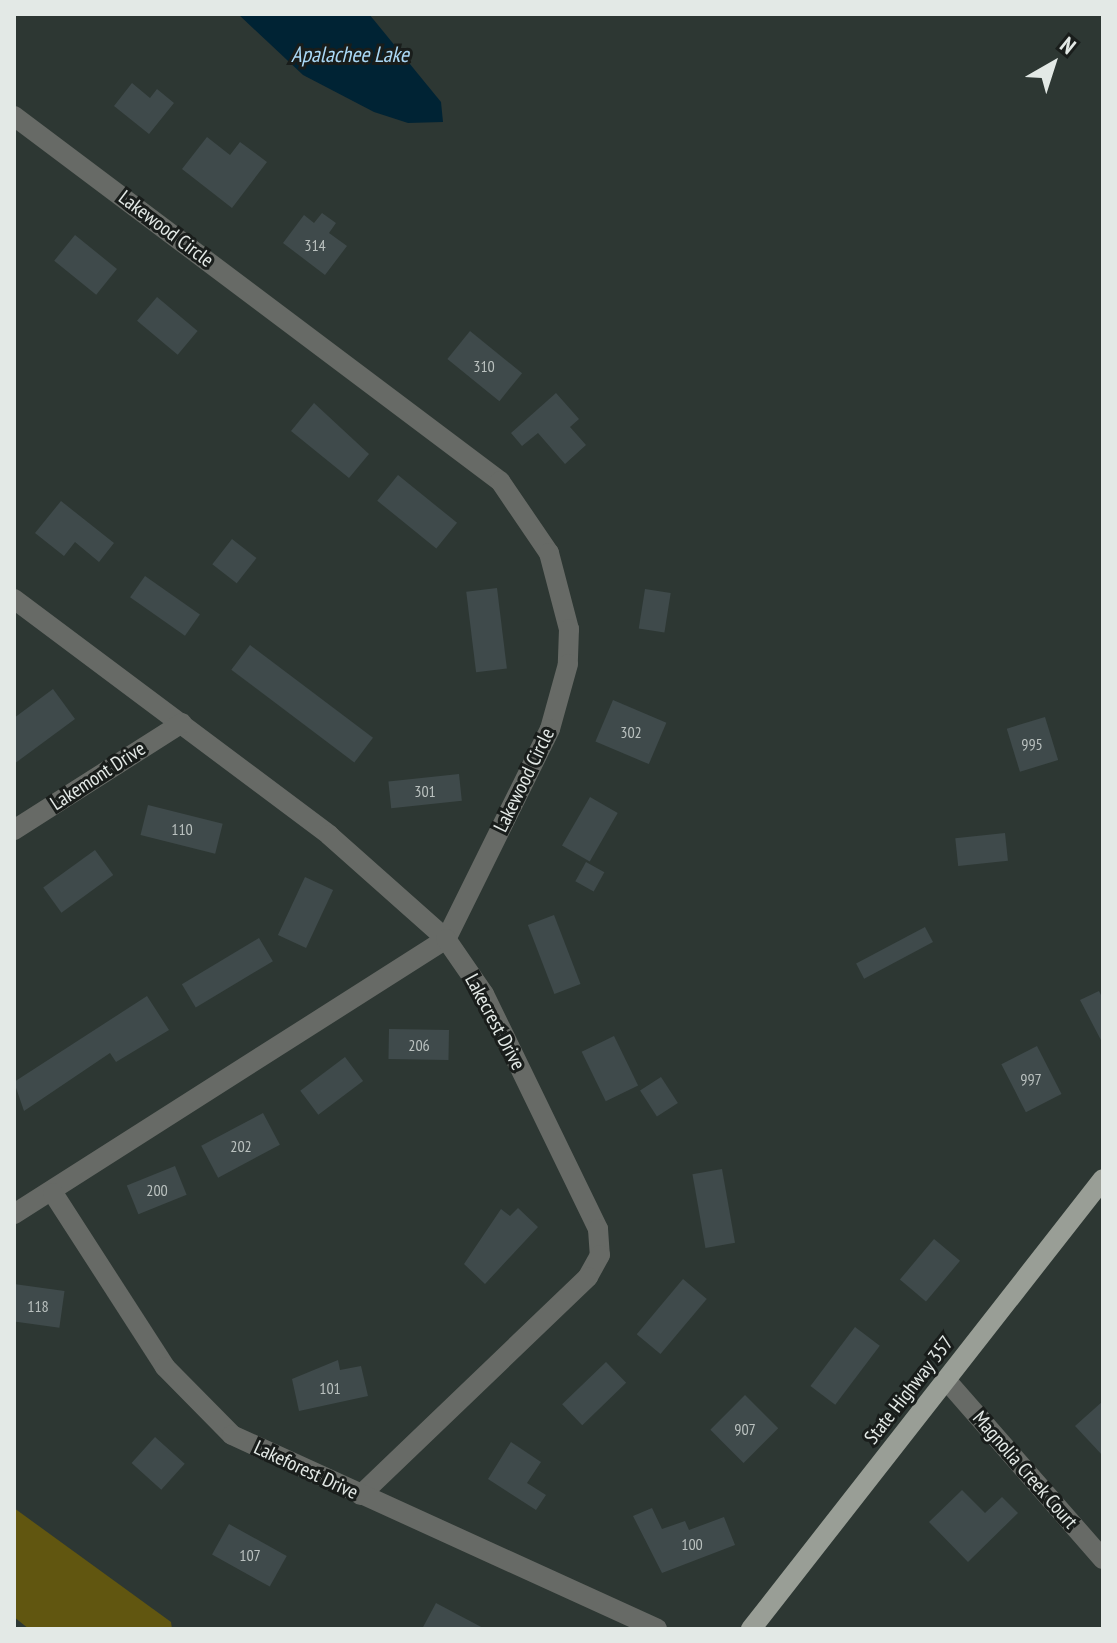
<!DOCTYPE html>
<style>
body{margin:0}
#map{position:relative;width:1117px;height:1643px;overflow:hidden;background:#2d3733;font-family:"PT Sans Narrow",sans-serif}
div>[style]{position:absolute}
.green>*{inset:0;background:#615610}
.water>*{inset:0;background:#002334}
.building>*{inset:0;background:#3f4a4b;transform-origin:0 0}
.minor>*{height:20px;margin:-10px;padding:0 10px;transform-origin:10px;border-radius:10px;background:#676a66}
.major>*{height:20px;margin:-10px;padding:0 10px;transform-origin:10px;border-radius:10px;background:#999e96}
span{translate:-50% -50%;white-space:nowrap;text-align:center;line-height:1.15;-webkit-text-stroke:6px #191d1b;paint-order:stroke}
.number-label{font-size:16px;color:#bac1bf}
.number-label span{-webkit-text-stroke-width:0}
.street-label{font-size:20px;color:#e3e9e6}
.water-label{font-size:22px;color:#a9d7f4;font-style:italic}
.frame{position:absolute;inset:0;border:16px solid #e3e9e6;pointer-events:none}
.north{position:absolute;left:1013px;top:24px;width:80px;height:80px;-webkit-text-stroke:6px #191d1b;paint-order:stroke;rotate:39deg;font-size:22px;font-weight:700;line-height:32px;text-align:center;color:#e3e9e6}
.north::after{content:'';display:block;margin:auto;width:28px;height:36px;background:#e3e9e6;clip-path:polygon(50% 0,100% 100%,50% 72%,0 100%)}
</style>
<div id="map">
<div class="green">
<i style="clip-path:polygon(14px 1508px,171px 1622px,172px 1629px,29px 1629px,14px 1617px)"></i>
</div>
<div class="water">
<i style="clip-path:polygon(238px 14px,369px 14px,441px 102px,443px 122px,408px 123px,374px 112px,303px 75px)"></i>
</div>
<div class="building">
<i style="clip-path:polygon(132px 83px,150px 98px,157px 89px,174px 103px,149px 134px,114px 106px)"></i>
<i style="clip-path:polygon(207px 137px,230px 155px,240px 142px,267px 162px,232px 208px,182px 169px)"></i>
<i style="clip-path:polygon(322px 213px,336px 223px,329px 233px,347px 246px,325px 275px,283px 243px,304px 215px,314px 223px)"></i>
<i style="left:75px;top:235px;width:54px;height:33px;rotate:39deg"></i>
<i style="left:157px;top:297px;width:53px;height:31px;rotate:40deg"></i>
<i style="left:470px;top:331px;width:67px;height:36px;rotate:39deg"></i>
<i style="clip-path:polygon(556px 393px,579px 419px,570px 427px,586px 445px,565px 464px,538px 433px,522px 446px,511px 433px)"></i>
<i style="clip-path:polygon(314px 403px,369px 454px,349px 478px,291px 431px)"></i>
<i style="left:398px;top:475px;width:76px;height:33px;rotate:39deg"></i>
<i style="clip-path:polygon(61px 501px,114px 543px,99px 562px,75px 542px,64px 556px,35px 533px)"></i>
<i style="left:232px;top:539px;width:31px;height:32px;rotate:38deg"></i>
<i style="left:145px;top:576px;width:67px;height:26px;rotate:35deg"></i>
<i style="left:497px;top:588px;width:81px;height:31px;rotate:83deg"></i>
<i style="left:645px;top:589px;width:26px;height:40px;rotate:9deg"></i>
<i style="left:250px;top:645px;width:154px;height:31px;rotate:37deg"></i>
<i style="clip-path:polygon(53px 689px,75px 719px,14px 764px,14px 718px)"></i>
<i style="left:613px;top:700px;width:58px;height:45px;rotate:23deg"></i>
<i style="left:1045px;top:717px;width:45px;height:40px;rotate:73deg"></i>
<i style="left:459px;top:774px;width:27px;height:71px;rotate:84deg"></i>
<i style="left:590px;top:797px;width:32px;height:56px;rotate:30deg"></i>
<i style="left:148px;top:805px;width:77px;height:31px;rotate:14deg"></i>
<i style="left:1005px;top:833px;width:28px;height:50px;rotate:84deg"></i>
<i style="left:95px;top:850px;width:31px;height:64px;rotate:54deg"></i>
<i style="left:586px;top:862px;width:21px;height:22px;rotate:29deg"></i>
<i style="left:305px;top:877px;width:31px;height:64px;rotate:25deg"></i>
<i style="left:554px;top:915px;width:74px;height:28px;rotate:69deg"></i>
<i style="left:925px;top:927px;width:17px;height:78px;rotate:62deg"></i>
<i style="left:259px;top:938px;width:27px;height:90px;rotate:59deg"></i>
<i style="clip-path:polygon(1099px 991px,1103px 999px,1103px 1044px,1080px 1000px)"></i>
<i style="clip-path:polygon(147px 996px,169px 1030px,116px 1062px,110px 1053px,24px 1111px,14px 1082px)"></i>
<i style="left:389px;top:1029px;width:60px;height:30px;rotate:1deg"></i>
<i style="left:614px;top:1036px;width:55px;height:36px;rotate:64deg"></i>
<i style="left:1037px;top:1046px;width:54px;height:40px;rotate:63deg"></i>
<i style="left:345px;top:1057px;width:30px;height:56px;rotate:53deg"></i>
<i style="left:661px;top:1077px;width:31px;height:25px;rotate:57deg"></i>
<i style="left:263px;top:1113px;width:36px;height:70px;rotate:62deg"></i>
<i style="left:175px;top:1166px;width:31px;height:52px;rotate:68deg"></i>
<i style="left:722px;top:1169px;width:75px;height:30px;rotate:80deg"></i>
<i style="clip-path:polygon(518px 1208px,538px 1227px,485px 1284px,464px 1264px,501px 1209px,510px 1216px)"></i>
<i style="left:934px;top:1239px;width:34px;height:53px;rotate:40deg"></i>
<i style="left:683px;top:1279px;width:31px;height:72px;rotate:40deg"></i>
<i style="left:14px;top:1284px;width:51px;height:37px;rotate:8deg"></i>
<i style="left:855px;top:1327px;width:31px;height:74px;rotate:37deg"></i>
<i style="clip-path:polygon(338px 1360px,340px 1370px,361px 1366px,368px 1396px,299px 1411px,292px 1379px)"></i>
<i style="left:606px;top:1362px;width:29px;height:61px;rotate:46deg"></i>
<i style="left:745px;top:1395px;width:47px;height:49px;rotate:45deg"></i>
<i style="clip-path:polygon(1103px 1401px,1103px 1456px,1075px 1426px)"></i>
<i style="left:155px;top:1437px;width:40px;height:35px;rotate:42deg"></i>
<i style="clip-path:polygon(511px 1442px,541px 1462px,527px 1483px,546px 1495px,536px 1510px,488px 1479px)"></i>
<i style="clip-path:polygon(962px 1490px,985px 1513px,1002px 1497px,1018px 1513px,968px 1562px,929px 1522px)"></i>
<i style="clip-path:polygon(652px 1508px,662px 1529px,685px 1521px,689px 1530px,724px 1517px,735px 1545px,662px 1573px,633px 1516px)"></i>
<i style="left:229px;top:1524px;width:66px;height:35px;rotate:29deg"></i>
<i style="clip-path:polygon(436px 1603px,485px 1629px,422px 1629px)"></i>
</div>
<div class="minor">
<i style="left:14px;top:116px;width:608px;rotate:36.91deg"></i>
<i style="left:500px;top:481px;width:87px;rotate:55.8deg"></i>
<i style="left:549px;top:553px;width:79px;rotate:75.3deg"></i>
<i style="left:569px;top:629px;width:35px;rotate:92deg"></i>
<i style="left:568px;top:664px;width:67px;rotate:105.5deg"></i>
<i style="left:550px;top:729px;width:234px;rotate:116.3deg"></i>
<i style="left:446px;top:939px;width:512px;rotate:147.52deg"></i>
<i style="left:14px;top:599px;width:394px;rotate:36.8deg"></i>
<i style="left:329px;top:835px;width:157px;rotate:41.6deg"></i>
<i style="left:446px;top:939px;width:67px;rotate:55.4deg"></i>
<i style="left:484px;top:994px;width:261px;rotate:64.1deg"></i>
<i style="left:598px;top:1229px;width:26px;rotate:86deg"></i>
<i style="left:600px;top:1255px;width:25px;rotate:119deg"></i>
<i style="left:588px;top:1277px;width:315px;rotate:136.2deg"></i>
<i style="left:14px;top:830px;width:199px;rotate:-32.5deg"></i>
<i style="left:53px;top:1193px;width:207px;rotate:57.2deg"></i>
<i style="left:165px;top:1367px;width:95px;rotate:45.4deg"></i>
<i style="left:232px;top:1435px;width:467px;rotate:24.5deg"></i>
<i style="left:947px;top:1381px;width:237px;rotate:48.8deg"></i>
</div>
<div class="major">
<i style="left:751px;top:1629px;width:571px;rotate:-51.97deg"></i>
</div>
<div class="number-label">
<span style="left:315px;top:245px">314</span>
<span style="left:484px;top:366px">310</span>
<span style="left:631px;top:732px">302</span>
<span style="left:1032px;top:744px">995</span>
<span style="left:425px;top:791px">301</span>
<span style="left:182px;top:829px">110</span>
<span style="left:419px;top:1045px">206</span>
<span style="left:1031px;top:1079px">997</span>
<span style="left:241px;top:1146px">202</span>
<span style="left:157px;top:1190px">200</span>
<span style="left:38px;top:1306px">118</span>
<span style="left:330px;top:1388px">101</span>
<span style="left:745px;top:1429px">907</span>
<span style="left:692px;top:1544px">100</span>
<span style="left:250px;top:1555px">107</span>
</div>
<div class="street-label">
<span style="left:166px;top:229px;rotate:37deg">Lakewood Circle</span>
<span style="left:98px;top:776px;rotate:-33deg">Lakemont Drive</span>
<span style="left:524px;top:780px;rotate:-64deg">Lakewood Circle</span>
<span style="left:495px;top:1022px;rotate:62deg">Lakecrest Drive</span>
<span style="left:909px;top:1390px;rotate:-52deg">State Highway 357</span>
<span style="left:306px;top:1470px;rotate:25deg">Lakeforest Drive</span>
<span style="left:1025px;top:1470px;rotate:49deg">Magnolia Creek Court</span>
</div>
<div class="water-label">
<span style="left:350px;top:55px">Apalachee Lake</span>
</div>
<div class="frame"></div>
<div class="north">N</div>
</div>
